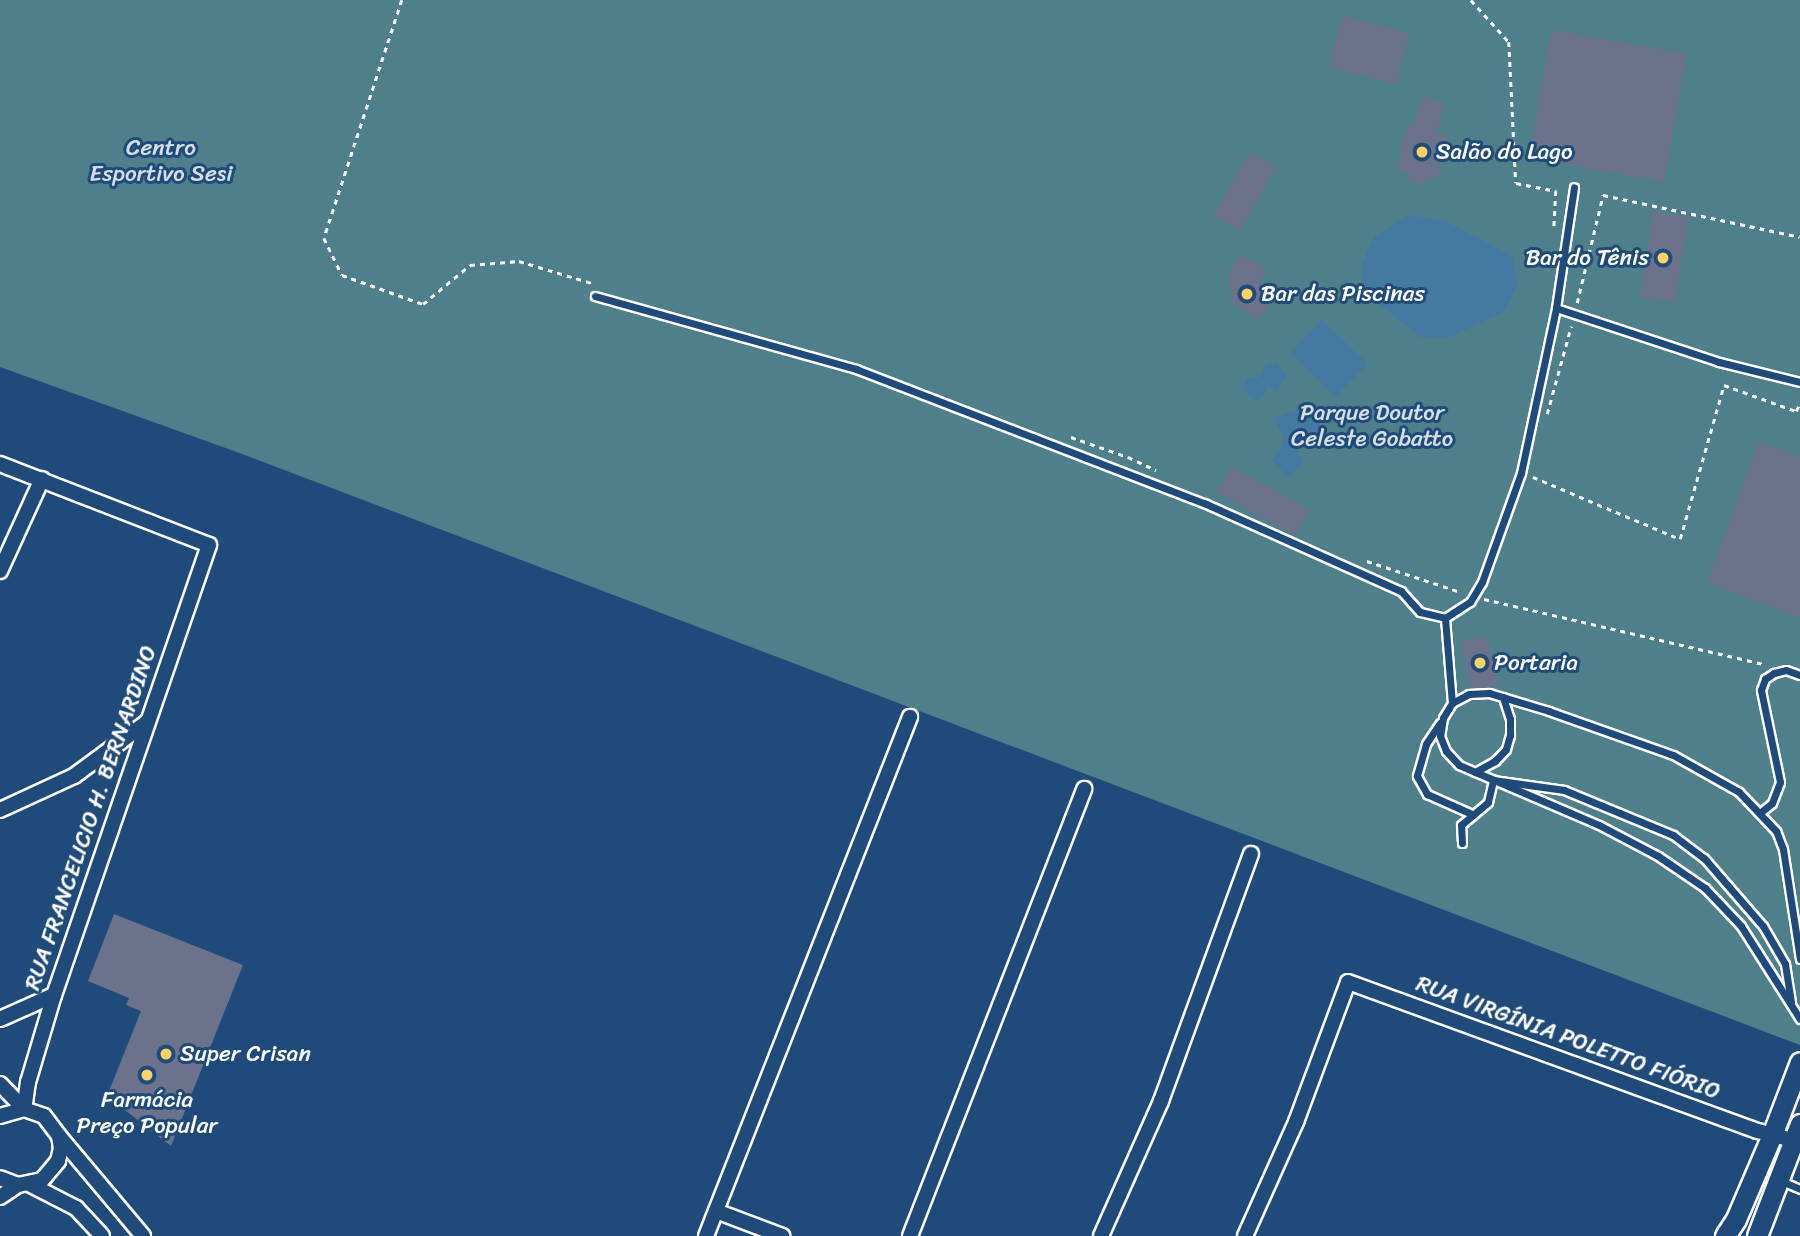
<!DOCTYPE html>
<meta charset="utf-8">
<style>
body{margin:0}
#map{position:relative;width:1800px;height:1236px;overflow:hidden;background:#1f4a7a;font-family:Sriracha,sans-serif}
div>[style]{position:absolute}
.green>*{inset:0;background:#4f7f8a}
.water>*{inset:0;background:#447aa1;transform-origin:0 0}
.building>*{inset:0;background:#6b738c;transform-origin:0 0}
.path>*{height:2.5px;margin-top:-1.25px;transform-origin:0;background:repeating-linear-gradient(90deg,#fff 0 5px,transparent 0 10px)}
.roads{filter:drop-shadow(2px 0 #fff) drop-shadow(-2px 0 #fff) drop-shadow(0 2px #fff) drop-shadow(0 -2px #fff)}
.service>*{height:7px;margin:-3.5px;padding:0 3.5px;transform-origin:3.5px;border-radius:3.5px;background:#1f4a7a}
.minor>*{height:14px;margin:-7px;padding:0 7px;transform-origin:7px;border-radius:7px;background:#1f4a7a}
.secondary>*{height:19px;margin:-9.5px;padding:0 9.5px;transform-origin:9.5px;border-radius:9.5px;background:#1f4a7a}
.dots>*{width:19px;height:19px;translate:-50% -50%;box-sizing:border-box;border:4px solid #1f4a7a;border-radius:50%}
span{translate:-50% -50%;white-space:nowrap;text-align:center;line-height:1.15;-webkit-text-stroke:6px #1f4a7a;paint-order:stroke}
.park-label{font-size:23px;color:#d3dfe2}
.poi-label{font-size:23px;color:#fff}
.left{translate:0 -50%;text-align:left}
.right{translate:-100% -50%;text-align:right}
.street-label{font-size:23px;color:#fff}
</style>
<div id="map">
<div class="green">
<i style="clip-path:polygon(0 0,1800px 0,1800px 1045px,234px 451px,0 367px)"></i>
</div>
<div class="water">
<i style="clip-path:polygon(1409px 215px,1445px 221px,1512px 256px,1518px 285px,1504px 312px,1447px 338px,1420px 337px,1362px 290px,1362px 264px,1374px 237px)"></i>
<i style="left:1322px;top:320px;width:63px;height:46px;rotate:44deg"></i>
<i style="clip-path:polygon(1276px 362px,1287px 375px,1277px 392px,1269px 386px,1261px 398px,1254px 400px,1242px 388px,1247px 377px,1258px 378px,1265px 366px)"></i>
<i style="clip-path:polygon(1313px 403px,1319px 414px,1319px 424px,1327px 434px,1327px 444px,1310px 449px,1298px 445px,1298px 452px,1305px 461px,1288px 477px,1271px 459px,1280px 452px,1284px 436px,1274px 418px)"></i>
</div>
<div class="building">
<i style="left:1342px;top:16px;width:69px;height:53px;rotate:14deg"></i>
<i style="left:1551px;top:30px;width:138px;height:130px;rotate:10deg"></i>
<i style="clip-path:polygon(1421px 97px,1444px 102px,1437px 132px,1448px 134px,1438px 179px,1427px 177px,1426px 185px,1408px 181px,1409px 173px,1397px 170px,1407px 124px,1414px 126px)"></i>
<i style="left:1249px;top:152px;width:31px;height:73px;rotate:29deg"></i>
<i style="left:1653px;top:212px;width:36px;height:86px;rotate:9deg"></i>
<i style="clip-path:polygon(1240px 254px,1267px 268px,1259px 284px,1269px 307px,1257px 319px,1233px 304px,1228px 273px)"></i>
<i style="clip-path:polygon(1759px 442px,1800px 457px,1800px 617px,1707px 583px)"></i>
<i style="left:1231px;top:466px;width:90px;height:30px;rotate:29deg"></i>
<i style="left:1487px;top:636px;width:50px;height:27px;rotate:77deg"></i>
<i style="clip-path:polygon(114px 914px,243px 965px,171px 1146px,107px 1096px,141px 1011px,126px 1005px,129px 998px,88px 981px)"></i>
</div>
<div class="path">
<i style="left:402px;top:0;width:250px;rotate:108.1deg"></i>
<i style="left:324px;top:238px;width:41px;rotate:64.1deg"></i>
<i style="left:342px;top:275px;width:86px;rotate:19.7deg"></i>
<i style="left:423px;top:304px;width:61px;rotate:-39.7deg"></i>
<i style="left:470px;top:265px;width:49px;rotate:-4.7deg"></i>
<i style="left:519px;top:261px;width:79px;rotate:16.8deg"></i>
<i style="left:1471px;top:0;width:57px;rotate:47.9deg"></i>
<i style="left:1509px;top:42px;width:141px;rotate:87.2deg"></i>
<i style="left:1516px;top:183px;width:41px;rotate:11.3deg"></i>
<i style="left:1556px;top:191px;width:37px;rotate:93deg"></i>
<i style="left:1577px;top:303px;width:111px;rotate:-76.5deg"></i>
<i style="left:1603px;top:195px;width:201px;rotate:12deg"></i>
<i style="left:1547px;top:414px;width:91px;rotate:-74.7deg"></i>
<i style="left:1071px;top:437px;width:60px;rotate:19.3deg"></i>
<i style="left:1128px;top:457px;width:31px;rotate:25deg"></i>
<i style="left:1533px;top:477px;width:160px;rotate:22.9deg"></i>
<i style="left:1680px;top:539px;width:160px;rotate:-74.1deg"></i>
<i style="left:1724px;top:385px;width:77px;rotate:19.9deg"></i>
<i style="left:1796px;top:411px;width:9px;rotate:-63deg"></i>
<i style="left:1367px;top:561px;width:99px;rotate:18.3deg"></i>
<i style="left:1484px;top:599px;width:287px;rotate:13.1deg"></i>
</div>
<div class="roads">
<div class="service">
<i style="left:595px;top:296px;width:271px;rotate:15.6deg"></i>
<i style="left:856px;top:369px;width:373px;rotate:21.1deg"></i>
<i style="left:1204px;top:503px;width:216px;rotate:24.1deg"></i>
<i style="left:1401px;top:591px;width:28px;rotate:48deg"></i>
<i style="left:1420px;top:612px;width:26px;rotate:13deg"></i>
<i style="left:1445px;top:618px;width:30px;rotate:-33deg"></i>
<i style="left:1470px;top:602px;width:23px;rotate:-59deg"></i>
<i style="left:1482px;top:582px;width:116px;rotate:-70.3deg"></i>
<i style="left:1521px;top:473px;width:169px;rotate:-78deg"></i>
<i style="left:1556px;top:308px;width:122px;rotate:-81.5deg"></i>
<i style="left:1556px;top:308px;width:172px;rotate:18.3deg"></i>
<i style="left:1719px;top:362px;width:83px;rotate:13.9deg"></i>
<i style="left:1445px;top:618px;width:85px;rotate:85.3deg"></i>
<i style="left:1440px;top:723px;width:25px;rotate:124deg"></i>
<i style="left:1426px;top:744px;width:33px;rotate:106deg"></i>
<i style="left:1417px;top:776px;width:21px;rotate:61deg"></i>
<i style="left:1427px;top:794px;width:49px;rotate:24deg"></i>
<i style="left:1475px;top:772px;width:23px;rotate:-29deg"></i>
<i style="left:1495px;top:761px;width:16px;rotate:-47deg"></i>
<i style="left:1506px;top:749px;width:15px;rotate:-74deg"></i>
<i style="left:1510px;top:735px;width:16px;rotate:-90deg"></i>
<i style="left:1510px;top:719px;width:23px;rotate:-108deg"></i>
<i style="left:1761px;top:812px;width:14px;rotate:-39deg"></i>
<i style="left:1772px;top:803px;width:22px;rotate:-69deg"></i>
<i style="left:1780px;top:782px;width:94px;rotate:-101.7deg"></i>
<i style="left:1761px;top:690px;width:12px;rotate:-70deg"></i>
<i style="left:1765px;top:679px;width:11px;rotate:-34deg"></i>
<i style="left:1774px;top:673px;width:12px;rotate:-14deg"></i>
<i style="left:1786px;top:670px;width:15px;rotate:20deg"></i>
<i style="left:1462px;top:843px;width:18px;rotate:-93deg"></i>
<i style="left:1461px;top:825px;width:35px;rotate:-40deg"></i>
<i style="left:1488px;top:802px;width:23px;rotate:-77deg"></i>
<i style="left:1493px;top:780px;width:72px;rotate:8deg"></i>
<i style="left:1564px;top:790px;width:118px;rotate:22.4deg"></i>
<i style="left:1673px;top:835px;width:39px;rotate:37deg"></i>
<i style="left:1704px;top:858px;width:90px;rotate:49.1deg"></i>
<i style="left:1763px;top:926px;width:44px;rotate:59.9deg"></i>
<i style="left:1785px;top:964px;width:38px;rotate:81deg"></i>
<i style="left:1800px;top:959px;width:111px;rotate:-98.8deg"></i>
<i style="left:1783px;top:849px;width:19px;rotate:-111deg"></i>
<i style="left:1776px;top:831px;width:54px;rotate:-133.5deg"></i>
<i style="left:1739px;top:792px;width:76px;rotate:-150.7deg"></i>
<i style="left:1673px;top:755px;width:132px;rotate:-160.5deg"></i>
<i style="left:1549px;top:711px;width:63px;rotate:-163.3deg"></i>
<i style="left:1489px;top:693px;width:20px;rotate:177deg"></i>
<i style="left:1469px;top:694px;width:19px;rotate:152deg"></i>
<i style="left:1452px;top:703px;width:17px;rotate:121deg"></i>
<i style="left:1443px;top:718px;width:18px;rotate:99deg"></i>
<i style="left:1440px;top:736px;width:16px;rotate:68deg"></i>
<i style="left:1446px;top:751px;width:19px;rotate:47deg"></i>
<i style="left:1459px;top:765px;width:152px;rotate:23.2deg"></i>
<i style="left:1599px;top:825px;width:67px;rotate:27.7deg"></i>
<i style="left:1658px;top:856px;width:57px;rotate:34.2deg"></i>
<i style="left:1705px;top:888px;width:52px;rotate:46.5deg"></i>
<i style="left:1741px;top:926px;width:110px;rotate:57.6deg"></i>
<i style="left:1779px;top:1180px;width:23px;rotate:23deg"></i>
</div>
<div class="minor">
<i style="left:0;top:464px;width:224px;rotate:21.2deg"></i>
<i style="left:209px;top:545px;width:476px;rotate:109deg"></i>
<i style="left:54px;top:995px;width:91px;rotate:106.6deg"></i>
<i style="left:28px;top:1082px;width:27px;rotate:98deg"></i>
<i style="left:0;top:571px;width:101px;rotate:-65.5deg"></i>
<i style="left:0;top:810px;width:81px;rotate:-24.7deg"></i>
<i style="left:74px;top:776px;width:91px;rotate:-36.5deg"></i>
<i style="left:0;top:1019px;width:59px;rotate:-24deg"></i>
<i style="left:0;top:1084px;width:35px;rotate:46deg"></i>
<i style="left:0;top:1116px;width:25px;rotate:-16deg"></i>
<i style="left:24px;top:1109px;width:21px;rotate:19deg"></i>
<i style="left:44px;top:1116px;width:25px;rotate:53deg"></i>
<i style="left:59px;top:1136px;width:12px;rotate:81deg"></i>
<i style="left:61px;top:1148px;width:13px;rotate:103deg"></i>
<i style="left:58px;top:1161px;width:25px;rotate:130deg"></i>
<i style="left:42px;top:1180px;width:25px;rotate:168deg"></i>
<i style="left:18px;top:1185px;width:19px;rotate:-159deg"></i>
<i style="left:59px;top:1136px;width:131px;rotate:50deg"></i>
<i style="left:31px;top:1185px;width:51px;rotate:27.1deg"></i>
<i style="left:76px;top:1208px;width:38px;rotate:47deg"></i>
<i style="left:0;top:1197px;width:22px;rotate:-34deg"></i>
<i style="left:716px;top:1211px;width:71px;rotate:20.7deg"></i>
<i style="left:706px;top:1236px;width:558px;rotate:-68.54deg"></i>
<i style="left:910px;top:1236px;width:480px;rotate:-68.7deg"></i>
<i style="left:1101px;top:1236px;width:148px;rotate:-66deg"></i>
<i style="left:1161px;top:1101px;width:263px;rotate:-70deg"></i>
<i style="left:1245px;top:1236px;width:125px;rotate:-65.9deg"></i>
<i style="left:1296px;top:1122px;width:149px;rotate:-69.6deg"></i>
<i style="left:1348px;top:982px;width:436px;rotate:20deg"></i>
<i style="left:1758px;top:1131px;width:43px;rotate:14.7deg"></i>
</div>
<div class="secondary">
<i style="left:1725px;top:1236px;width:20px;rotate:-57deg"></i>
<i style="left:1736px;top:1219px;width:91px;rotate:-66.8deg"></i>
<i style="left:1772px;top:1135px;width:78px;rotate:-69deg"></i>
<i style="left:1757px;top:1236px;width:120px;rotate:-69deg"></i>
</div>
</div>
<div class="dots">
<i style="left:1422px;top:152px;background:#ffd166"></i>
<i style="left:1663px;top:258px;background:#ffd166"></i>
<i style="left:1247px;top:294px;background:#ffd166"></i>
<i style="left:1480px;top:663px;background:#ffd166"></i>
<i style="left:166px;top:1054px;background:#ffd166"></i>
<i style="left:147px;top:1075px;background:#ffd166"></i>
</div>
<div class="park-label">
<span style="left:161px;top:161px">Centro<br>Esportivo Sesi</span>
<span style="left:1372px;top:426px">Parque Doutor<br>Celeste Gobatto</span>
</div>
<div class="poi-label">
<span class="left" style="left:1436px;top:152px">Salão do Lago</span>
<span class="right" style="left:1649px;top:258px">Bar do Tênis</span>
<span class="left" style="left:1261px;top:294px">Bar das Piscinas</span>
<span class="left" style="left:1494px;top:663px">Portaria</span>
<span class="left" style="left:180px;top:1054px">Super Crisan</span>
<span style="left:147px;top:1113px">Farmácia<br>Preço Popular</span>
</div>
<div class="street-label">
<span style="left:91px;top:818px;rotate:-71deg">RUA FRANCELICIO H. BERNARDINO</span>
<span style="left:1568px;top:1038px;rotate:20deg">RUA VIRGÍNIA POLETTO FIÓRIO</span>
</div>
</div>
